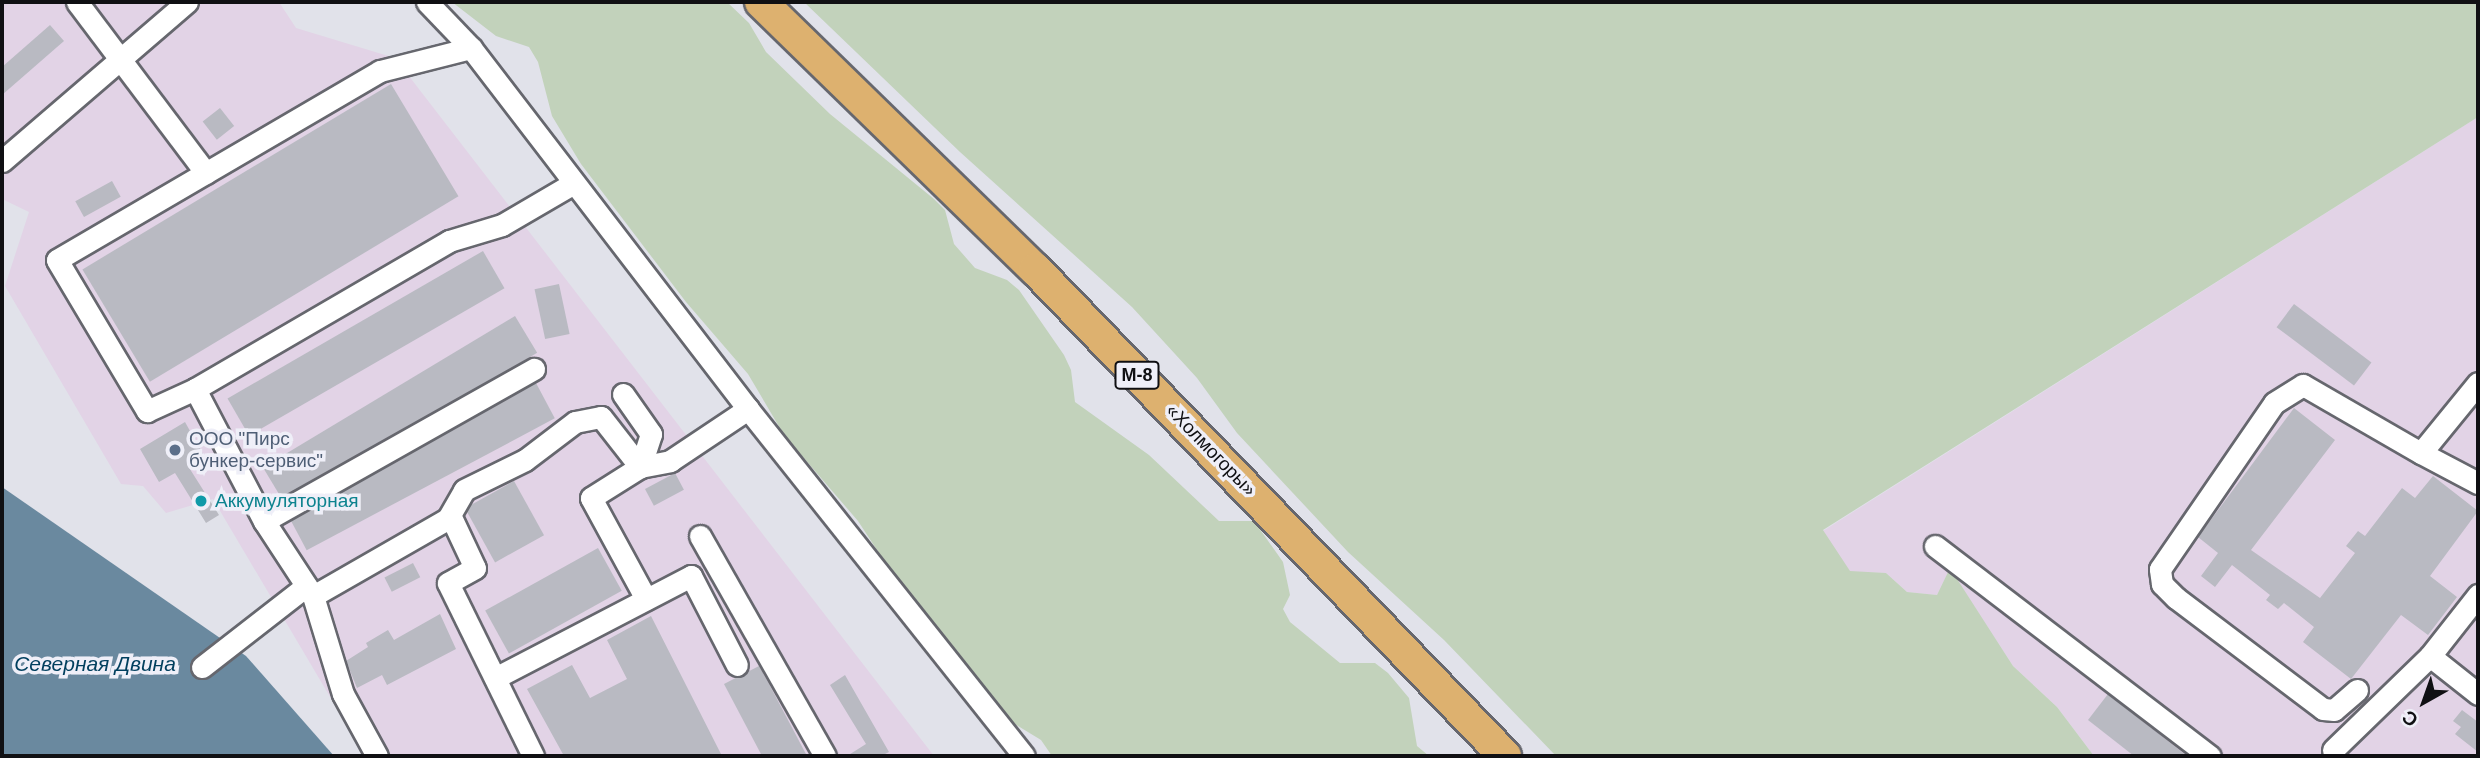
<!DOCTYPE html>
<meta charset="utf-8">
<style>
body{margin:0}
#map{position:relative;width:2480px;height:758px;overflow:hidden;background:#e1e2ea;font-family:Helvetica,sans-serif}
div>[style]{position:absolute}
.industrial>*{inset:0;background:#e2d3e6}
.green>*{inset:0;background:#c2d2bb}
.water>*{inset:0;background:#6a899f}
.building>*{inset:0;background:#b9bac2;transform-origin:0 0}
.roads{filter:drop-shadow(2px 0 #66676e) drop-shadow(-2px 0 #66676e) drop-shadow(0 2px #66676e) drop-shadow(0 -2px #66676e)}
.minor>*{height:21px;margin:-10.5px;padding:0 10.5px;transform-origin:10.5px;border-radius:10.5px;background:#fff}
.highway>*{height:32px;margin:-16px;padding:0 16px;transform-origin:16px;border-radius:16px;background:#ddb16f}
.dots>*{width:19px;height:19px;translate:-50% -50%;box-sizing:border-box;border:4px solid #efeff8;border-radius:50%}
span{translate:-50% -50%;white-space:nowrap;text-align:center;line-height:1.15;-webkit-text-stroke:7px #efeff8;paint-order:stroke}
.shield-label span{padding:2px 5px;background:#efeff8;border:2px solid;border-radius:5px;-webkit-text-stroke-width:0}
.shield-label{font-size:18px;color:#101013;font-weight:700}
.service-label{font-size:19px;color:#4e5e75}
.left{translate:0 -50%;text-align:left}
.street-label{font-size:19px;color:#101013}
.culture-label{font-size:19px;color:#0d838f}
.water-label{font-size:21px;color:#013f5e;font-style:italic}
.frame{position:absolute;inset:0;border:4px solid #101013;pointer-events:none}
.north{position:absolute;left:2389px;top:667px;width:70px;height:70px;-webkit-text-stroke:5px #efeff8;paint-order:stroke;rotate:220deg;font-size:19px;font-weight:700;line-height:28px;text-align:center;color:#101013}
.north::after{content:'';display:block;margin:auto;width:24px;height:32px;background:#101013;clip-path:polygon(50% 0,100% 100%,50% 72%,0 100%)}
</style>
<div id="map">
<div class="industrial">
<i style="clip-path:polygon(2px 2px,279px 2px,296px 28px,395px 58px,934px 756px,365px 756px,213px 499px,166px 513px,143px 486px,121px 484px,5px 286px,29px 212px,2px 199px)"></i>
<i style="clip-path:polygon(2478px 117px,2478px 756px,2094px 756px,2057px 707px,2013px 666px,1950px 569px,1937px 595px,1907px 592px,1886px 573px,1850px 572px,1823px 531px)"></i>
</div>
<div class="green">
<i style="clip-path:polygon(452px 2px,727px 2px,749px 23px,766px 52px,830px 114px,934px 199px,945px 210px,954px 244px,975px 268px,1007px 280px,1019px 290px,1064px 355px,1071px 370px,1075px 402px,1149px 455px,1219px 521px,1254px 521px,1283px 562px,1290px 595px,1283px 609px,1290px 622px,1340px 663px,1375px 663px,1388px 673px,1409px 698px,1417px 746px,1429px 756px,1052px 756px,1041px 740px,1005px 718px,898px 582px,858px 521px,784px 435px,748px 374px,686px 302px,581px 164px,552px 116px,538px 62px,529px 47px,496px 36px)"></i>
<i style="clip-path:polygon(804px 2px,2478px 2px,2478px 117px,1823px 530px,1850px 571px,1886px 573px,1907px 592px,1937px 595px,1950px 568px,2013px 666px,2057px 707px,2094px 756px,1556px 756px,1444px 640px,1348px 552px,1237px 433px,1197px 378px,1132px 307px,960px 152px)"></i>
</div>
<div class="water">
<i style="clip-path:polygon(2px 487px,246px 656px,334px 756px,2px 756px)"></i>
</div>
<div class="building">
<i style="clip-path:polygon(50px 25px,64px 41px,2px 95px,2px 67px)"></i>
<i style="left:391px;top:84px;width:131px;height:360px;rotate:59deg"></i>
<i style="left:220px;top:108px;width:23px;height:22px;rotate:52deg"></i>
<i style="left:112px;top:181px;width:18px;height:42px;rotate:61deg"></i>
<i style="left:483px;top:251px;width:43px;height:295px;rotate:60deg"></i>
<i style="left:559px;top:284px;width:51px;height:25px;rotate:78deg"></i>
<i style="left:2294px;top:304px;width:97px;height:29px;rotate:37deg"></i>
<i style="left:515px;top:316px;width:43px;height:294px;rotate:59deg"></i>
<i style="left:536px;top:383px;width:40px;height:281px;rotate:62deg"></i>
<i style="clip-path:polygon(2294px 408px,2335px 440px,2251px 550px,2320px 598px,2355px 553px,2346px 546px,2358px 531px,2365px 536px,2402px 488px,2415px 498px,2433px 476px,2478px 511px,2430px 576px,2457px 597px,2428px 635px,2401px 615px,2351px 679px,2303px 642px,2314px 627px,2284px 603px,2278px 609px,2266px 600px,2270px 595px,2232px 565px,2215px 587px,2201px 576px,2218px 553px,2198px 537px)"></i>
<i style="clip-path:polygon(185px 422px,204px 456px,188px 466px,219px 515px,206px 523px,175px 473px,159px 482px,140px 449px)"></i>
<i style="left:675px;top:473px;width:19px;height:34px;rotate:62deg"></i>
<i style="left:514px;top:481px;width:62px;height:56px;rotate:61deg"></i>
<i style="left:598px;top:548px;width:49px;height:129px;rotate:61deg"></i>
<i style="left:413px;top:563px;width:16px;height:32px;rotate:63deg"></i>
<i style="clip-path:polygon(440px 614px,456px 649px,387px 685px,382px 675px,357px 688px,346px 661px,368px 647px,366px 643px,388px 630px,394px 640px)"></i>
<i style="clip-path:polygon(651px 616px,722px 756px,564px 756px,527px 689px,572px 665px,590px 698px,627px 679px,607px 640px)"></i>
<i style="clip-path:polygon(759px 666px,769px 684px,807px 756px,762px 756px,724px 684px)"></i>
<i style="clip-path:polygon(845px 675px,889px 752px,881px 756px,847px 756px,866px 744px,830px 685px)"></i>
<i style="clip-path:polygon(2108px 694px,2140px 719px,2187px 756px,2134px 756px,2088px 720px)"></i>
<i style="clip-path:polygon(2462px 710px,2478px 722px,2478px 752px,2455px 734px,2461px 727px,2453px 721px)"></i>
</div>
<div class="roads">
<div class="minor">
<i style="left:77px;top:2px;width:214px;rotate:53deg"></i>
<i style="left:427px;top:2px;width:64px;rotate:46.3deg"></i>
<i style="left:471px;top:48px;width:455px;rotate:52.5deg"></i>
<i style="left:748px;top:409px;width:443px;rotate:51.5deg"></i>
<i style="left:471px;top:48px;width:94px;rotate:165.8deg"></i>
<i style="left:380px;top:71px;width:374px;rotate:149.7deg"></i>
<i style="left:57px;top:260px;width:176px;rotate:59.2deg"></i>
<i style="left:147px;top:411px;width:53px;rotate:-24.6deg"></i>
<i style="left:195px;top:389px;width:294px;rotate:-30.2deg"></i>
<i style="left:449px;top:241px;width:55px;rotate:-16.8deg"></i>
<i style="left:502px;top:225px;width:83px;rotate:-30.3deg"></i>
<i style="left:2px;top:161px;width:244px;rotate:-40.7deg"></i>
<i style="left:2478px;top:383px;width:90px;rotate:129.2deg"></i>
<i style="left:2421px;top:453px;width:64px;rotate:27.8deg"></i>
<i style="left:195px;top:389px;width:149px;rotate:62.4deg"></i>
<i style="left:264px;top:521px;width:310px;rotate:-29.4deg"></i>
<i style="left:623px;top:394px;width:49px;rotate:55deg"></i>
<i style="left:651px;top:434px;width:35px;rotate:108deg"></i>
<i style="left:640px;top:467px;width:58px;rotate:147.7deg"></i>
<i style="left:591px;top:498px;width:115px;rotate:61.4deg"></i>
<i style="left:447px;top:520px;width:34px;rotate:-60deg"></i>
<i style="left:464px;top:490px;width:68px;rotate:-26.2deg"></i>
<i style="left:525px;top:460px;width:63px;rotate:-37.2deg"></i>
<i style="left:575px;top:422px;width:26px;rotate:-11deg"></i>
<i style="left:601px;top:417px;width:63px;rotate:52deg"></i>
<i style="left:640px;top:467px;width:31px;rotate:-11deg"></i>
<i style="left:670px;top:461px;width:94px;rotate:-33.7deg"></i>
<i style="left:264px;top:521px;width:90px;rotate:56.8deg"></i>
<i style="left:313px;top:596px;width:159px;rotate:-29.8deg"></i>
<i style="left:451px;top:517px;width:56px;rotate:64.8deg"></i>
<i style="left:475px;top:568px;width:31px;rotate:151deg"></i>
<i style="left:448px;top:583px;width:193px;rotate:63.8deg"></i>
<i style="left:700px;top:536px;width:253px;rotate:60.4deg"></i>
<i style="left:1935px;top:546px;width:346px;rotate:37.4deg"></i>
<i style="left:313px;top:596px;width:102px;rotate:73deg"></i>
<i style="left:343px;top:694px;width:71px;rotate:61.3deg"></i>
<i style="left:2430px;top:656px;width:78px;rotate:-51.8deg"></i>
<i style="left:202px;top:667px;width:132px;rotate:-37.9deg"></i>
<i style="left:495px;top:678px;width:221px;rotate:-27.5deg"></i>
<i style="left:691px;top:576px;width:100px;rotate:62.7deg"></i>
<i style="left:2357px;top:690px;width:30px;rotate:139deg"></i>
<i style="left:2334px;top:710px;width:11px;rotate:-175deg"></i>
<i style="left:2323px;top:709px;width:184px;rotate:-142.9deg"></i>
<i style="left:2176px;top:598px;width:20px;rotate:-135deg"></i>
<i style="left:2162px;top:584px;width:15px;rotate:-98deg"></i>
<i style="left:2160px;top:569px;width:201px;rotate:-55.5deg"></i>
<i style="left:2274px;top:403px;width:34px;rotate:-32deg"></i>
<i style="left:2303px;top:385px;width:136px;rotate:30deg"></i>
<i style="left:2333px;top:750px;width:135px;rotate:-44.1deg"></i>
<i style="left:2430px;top:656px;width:61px;rotate:38.4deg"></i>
</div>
<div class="highway">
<i style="left:761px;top:2px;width:383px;rotate:44.3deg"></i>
<i style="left:1035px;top:269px;width:677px;rotate:46.02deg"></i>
</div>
</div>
<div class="dots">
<i style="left:175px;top:450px;background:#5c6f8a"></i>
<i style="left:201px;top:501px;background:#0f9aa8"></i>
</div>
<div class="shield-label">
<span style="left:1137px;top:375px">М-8</span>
</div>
<div class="service-label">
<span class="left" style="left:189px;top:450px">ООО "Пирс<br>бункер-сервис"</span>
</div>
<div class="street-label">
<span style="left:1211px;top:450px;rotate:46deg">«Холмогоры»</span>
</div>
<div class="culture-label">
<span class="left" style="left:215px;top:501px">Аккумуляторная</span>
</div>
<div class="water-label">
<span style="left:95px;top:664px">Северная Двина</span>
</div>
<div class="frame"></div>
<div class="north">С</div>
</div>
